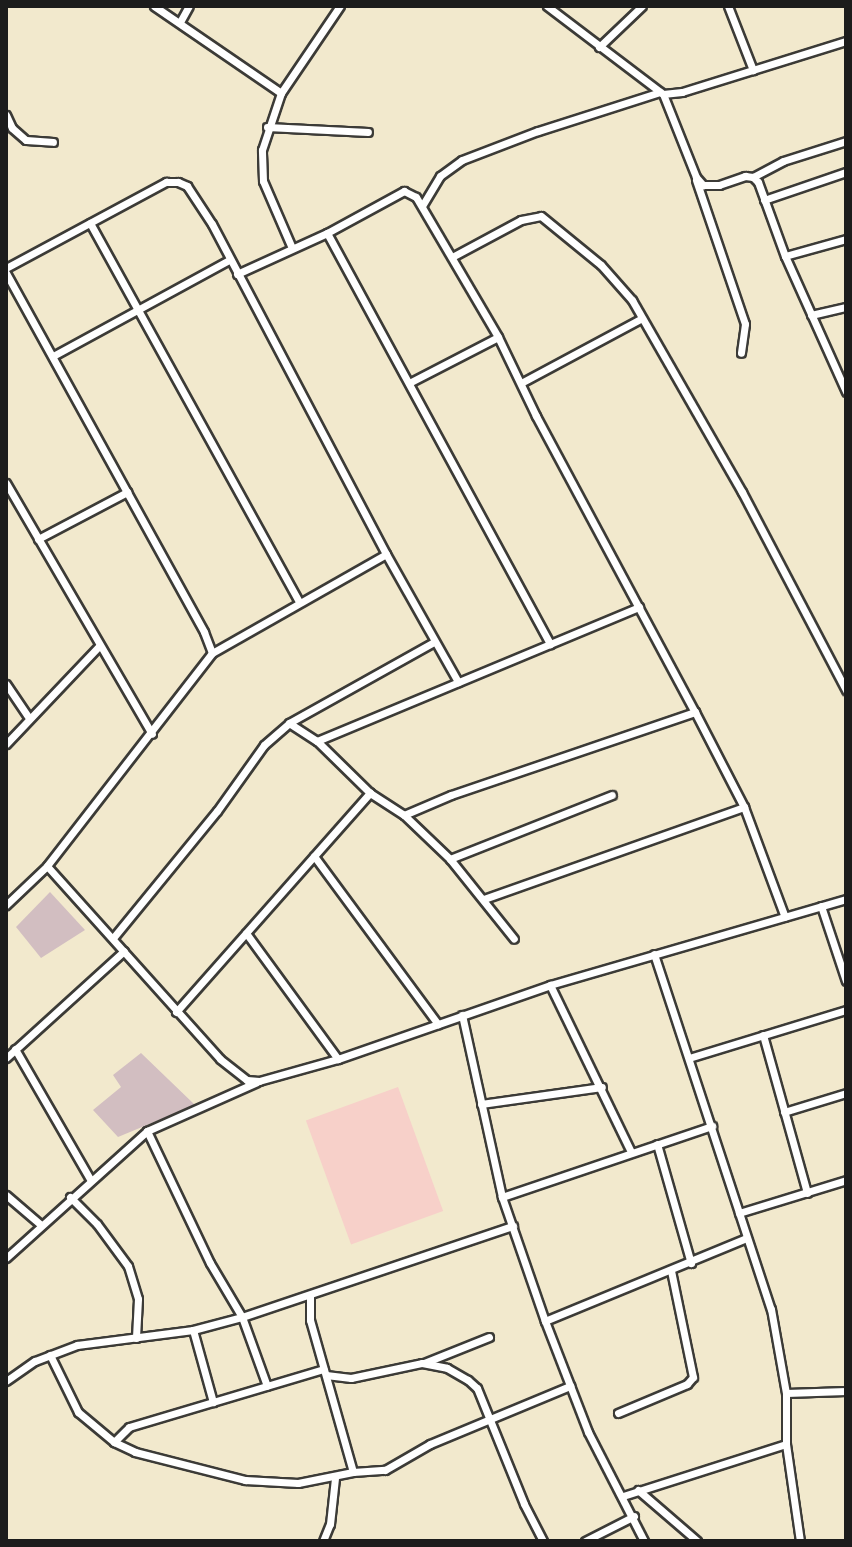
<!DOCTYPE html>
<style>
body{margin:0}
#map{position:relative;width:852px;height:1547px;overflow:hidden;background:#f2e9cd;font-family:"Balsamiq Sans",sans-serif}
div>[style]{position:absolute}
.built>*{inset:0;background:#f7d0c9;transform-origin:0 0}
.industrial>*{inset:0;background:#d2bec1}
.roads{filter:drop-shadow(2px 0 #3c3b37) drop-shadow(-2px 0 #3c3b37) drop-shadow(0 2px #3c3b37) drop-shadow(0 -2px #3c3b37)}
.street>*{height:7px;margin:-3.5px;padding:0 3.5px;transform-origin:3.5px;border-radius:3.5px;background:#fff}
span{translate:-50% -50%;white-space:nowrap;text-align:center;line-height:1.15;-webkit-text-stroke:6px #fcf5e5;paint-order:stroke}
.frame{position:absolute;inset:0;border:8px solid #1c1c1c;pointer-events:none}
</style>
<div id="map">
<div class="built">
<i style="left:398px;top:1087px;width:132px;height:98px;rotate:70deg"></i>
</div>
<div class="industrial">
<i style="clip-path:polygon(50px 892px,85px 930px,41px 958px,16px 927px)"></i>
<i style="clip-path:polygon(141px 1053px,195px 1105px,118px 1137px,93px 1110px,121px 1087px,113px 1075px)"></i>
</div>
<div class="roads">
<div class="street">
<i style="left:154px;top:6px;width:154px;rotate:34.4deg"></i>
<i style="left:547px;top:6px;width:146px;rotate:37.2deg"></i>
<i style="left:663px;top:94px;width:19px;rotate:-6deg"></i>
<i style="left:682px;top:92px;width:172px;rotate:-17.3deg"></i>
<i style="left:728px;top:6px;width:69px;rotate:68.7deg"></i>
<i style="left:180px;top:22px;width:18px;rotate:-61deg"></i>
<i style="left:599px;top:47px;width:59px;rotate:-43.6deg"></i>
<i style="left:663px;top:94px;width:89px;rotate:68.3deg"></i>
<i style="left:696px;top:177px;width:11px;rotate:49deg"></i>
<i style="left:703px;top:185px;width:16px"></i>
<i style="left:719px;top:185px;width:28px;rotate:-19deg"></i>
<i style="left:745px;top:176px;width:8px;rotate:7deg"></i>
<i style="left:753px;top:177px;width:7px;rotate:45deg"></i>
<i style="left:758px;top:182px;width:79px;rotate:70deg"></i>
<i style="left:785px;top:256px;width:149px;rotate:65.8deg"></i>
<i style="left:6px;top:115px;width:14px;rotate:65deg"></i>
<i style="left:12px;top:128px;width:18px;rotate:41deg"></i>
<i style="left:26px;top:140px;width:27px;rotate:4deg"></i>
<i style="left:267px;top:127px;width:101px;rotate:2.8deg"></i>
<i style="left:753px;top:177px;width:34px;rotate:-28deg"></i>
<i style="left:783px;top:161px;width:66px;rotate:-17.6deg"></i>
<i style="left:696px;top:180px;width:152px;rotate:71.2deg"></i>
<i style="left:745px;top:324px;width:29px;rotate:98deg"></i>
<i style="left:764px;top:200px;width:87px;rotate:-18.9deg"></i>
<i style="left:422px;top:206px;width:35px;rotate:-59deg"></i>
<i style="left:440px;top:176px;width:27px;rotate:-36deg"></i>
<i style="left:462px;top:160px;width:81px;rotate:-20.9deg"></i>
<i style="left:538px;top:131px;width:128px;rotate:-17.7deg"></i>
<i style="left:90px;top:223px;width:433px;rotate:61.1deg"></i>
<i style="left:327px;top:233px;width:468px;rotate:61.5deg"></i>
<i style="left:292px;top:248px;width:73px;rotate:-113.4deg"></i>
<i style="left:263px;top:181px;width:31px;rotate:-92deg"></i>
<i style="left:262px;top:150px;width:60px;rotate:-71.6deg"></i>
<i style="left:281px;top:93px;width:105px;rotate:-55.9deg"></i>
<i style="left:785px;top:256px;width:63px;rotate:-15.6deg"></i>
<i style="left:452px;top:257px;width:78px;rotate:-28.2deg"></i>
<i style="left:521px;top:220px;width:20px;rotate:-11deg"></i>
<i style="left:541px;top:216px;width:77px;rotate:39.2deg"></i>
<i style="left:601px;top:265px;width:47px;rotate:48.5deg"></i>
<i style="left:632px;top:300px;width:221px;rotate:60.2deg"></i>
<i style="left:742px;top:492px;width:224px;rotate:62.3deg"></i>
<i style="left:6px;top:268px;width:182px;rotate:-28.3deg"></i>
<i style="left:166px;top:182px;width:12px"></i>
<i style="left:178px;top:182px;width:10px;rotate:24deg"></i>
<i style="left:187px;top:186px;width:45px;rotate:56.7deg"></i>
<i style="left:212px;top:224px;width:373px;rotate:62.2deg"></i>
<i style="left:386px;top:554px;width:147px;rotate:60.6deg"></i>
<i style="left:6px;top:273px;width:410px;rotate:61.1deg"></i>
<i style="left:204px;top:632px;width:22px;rotate:69deg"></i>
<i style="left:212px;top:653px;width:269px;rotate:127.8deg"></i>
<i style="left:47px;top:866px;width:57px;rotate:136.4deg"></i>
<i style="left:237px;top:274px;width:99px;rotate:-24.5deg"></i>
<i style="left:327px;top:233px;width:88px;rotate:-28.6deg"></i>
<i style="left:404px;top:191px;width:13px;rotate:27deg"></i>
<i style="left:416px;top:197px;width:162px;rotate:59.6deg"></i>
<i style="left:498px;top:337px;width:88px;rotate:64.3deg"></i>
<i style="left:536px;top:416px;width:336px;rotate:61.8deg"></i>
<i style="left:695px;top:712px;width:107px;rotate:62.7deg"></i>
<i style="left:744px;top:807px;width:117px;rotate:69.6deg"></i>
<i style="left:811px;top:315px;width:36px;rotate:-13deg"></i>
<i style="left:53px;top:356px;width:200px;rotate:-28.6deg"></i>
<i style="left:409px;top:383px;width:100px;rotate:-27.3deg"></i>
<i style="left:521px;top:383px;width:137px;rotate:-28.2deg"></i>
<i style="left:6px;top:483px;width:290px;rotate:59.8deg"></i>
<i style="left:38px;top:539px;width:101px;rotate:-27.8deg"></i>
<i style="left:212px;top:653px;width:200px;rotate:-29.6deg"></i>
<i style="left:6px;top:684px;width:41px;rotate:55.9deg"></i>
<i style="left:289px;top:723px;width:33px;rotate:33deg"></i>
<i style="left:317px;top:741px;width:74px;rotate:44.5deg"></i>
<i style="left:370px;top:793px;width:40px;rotate:32.9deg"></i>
<i style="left:404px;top:815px;width:64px;rotate:43.7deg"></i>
<i style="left:450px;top:859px;width:102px;rotate:51.3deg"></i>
<i style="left:317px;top:741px;width:349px;rotate:-22.6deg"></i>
<i style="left:6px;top:744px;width:135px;rotate:-46.5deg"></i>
<i style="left:404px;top:815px;width:51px;rotate:-23.1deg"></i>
<i style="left:451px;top:795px;width:258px;rotate:-18.8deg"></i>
<i style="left:314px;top:856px;width:209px;rotate:53.6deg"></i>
<i style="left:450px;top:859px;width:174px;rotate:-21.6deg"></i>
<i style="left:47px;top:866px;width:259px;rotate:48.1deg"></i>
<i style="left:220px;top:1059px;width:34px;rotate:38deg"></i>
<i style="left:247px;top:1080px;width:12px;rotate:5deg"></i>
<i style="left:259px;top:1081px;width:82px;rotate:-15.6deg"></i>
<i style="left:338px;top:1059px;width:225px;rotate:-19.2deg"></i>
<i style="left:550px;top:985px;width:308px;rotate:-16.2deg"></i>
<i style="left:484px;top:899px;width:276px;rotate:-19.5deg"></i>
<i style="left:821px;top:906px;width:79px;rotate:71.6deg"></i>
<i style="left:246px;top:933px;width:156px;rotate:53.9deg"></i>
<i style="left:113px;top:938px;width:164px;rotate:-50.7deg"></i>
<i style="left:217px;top:811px;width:81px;rotate:-54.5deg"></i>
<i style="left:264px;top:745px;width:33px;rotate:-41deg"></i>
<i style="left:289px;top:723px;width:166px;rotate:-29.2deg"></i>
<i style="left:654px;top:954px;width:374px;rotate:71.8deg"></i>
<i style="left:771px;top:1309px;width:85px;rotate:79.9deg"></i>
<i style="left:786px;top:1393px;width:51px;rotate:90deg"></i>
<i style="left:786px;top:1444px;width:98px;rotate:81.8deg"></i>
<i style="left:550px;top:985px;width:186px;rotate:64.1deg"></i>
<i style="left:176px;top:1012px;width:293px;rotate:-48.5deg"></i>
<i style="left:462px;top:1015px;width:186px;rotate:77.6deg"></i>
<i style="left:502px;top:1197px;width:131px;rotate:70.9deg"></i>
<i style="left:545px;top:1321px;width:119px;rotate:68.8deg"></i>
<i style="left:588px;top:1432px;width:123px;rotate:62.8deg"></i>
<i style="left:763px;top:1035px;width:164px;rotate:74.4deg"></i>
<i style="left:15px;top:1049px;width:150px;rotate:60deg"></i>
<i style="left:6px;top:1058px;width:159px;rotate:-42.2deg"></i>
<i style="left:689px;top:1058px;width:164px;rotate:-17deg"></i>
<i style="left:481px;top:1104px;width:122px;rotate:-8deg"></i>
<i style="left:784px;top:1112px;width:65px;rotate:-17deg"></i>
<i style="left:147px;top:1131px;width:146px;rotate:64.5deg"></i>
<i style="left:210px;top:1263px;width:63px;rotate:59.3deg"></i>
<i style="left:242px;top:1317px;width:73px;rotate:70.1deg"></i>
<i style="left:657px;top:1144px;width:124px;rotate:74.1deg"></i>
<i style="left:6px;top:1195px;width:46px;rotate:40.6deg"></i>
<i style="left:70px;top:1197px;width:38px;rotate:45deg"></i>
<i style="left:97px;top:1224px;width:52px;rotate:53.6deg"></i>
<i style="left:128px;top:1266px;width:34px;rotate:73deg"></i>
<i style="left:138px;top:1299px;width:39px;rotate:93deg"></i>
<i style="left:502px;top:1197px;width:222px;rotate:-18.7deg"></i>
<i style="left:739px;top:1213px;width:112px;rotate:-17.1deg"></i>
<i style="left:6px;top:1258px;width:190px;rotate:-42deg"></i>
<i style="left:147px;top:1131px;width:120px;rotate:-24deg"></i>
<i style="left:310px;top:1295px;width:25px;rotate:90deg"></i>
<i style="left:310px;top:1320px;width:158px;rotate:74.2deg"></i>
<i style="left:545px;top:1321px;width:217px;rotate:-22.4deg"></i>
<i style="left:193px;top:1330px;width:75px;rotate:74.5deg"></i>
<i style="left:50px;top:1355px;width:64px;rotate:63.8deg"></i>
<i style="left:78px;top:1412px;width:47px;rotate:39.8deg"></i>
<i style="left:114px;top:1442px;width:23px;rotate:25deg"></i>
<i style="left:135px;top:1452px;width:114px;rotate:14.3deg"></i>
<i style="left:245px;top:1480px;width:53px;rotate:3.2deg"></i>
<i style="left:298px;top:1483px;width:56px;rotate:-11.3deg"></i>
<i style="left:353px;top:1472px;width:32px;rotate:-4deg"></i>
<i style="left:385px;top:1470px;width:52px;rotate:-30deg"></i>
<i style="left:430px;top:1444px;width:152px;rotate:-22.5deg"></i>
<i style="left:424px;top:1363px;width:70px;rotate:-21.8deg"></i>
<i style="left:326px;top:1375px;width:25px;rotate:7deg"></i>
<i style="left:351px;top:1378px;width:73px;rotate:-11.9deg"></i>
<i style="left:422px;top:1363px;width:25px;rotate:11deg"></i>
<i style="left:447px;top:1368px;width:24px;rotate:30deg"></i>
<i style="left:468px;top:1380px;width:12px;rotate:42deg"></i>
<i style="left:477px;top:1388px;width:125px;rotate:67.9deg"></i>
<i style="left:524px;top:1504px;width:42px;rotate:62.8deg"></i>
<i style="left:6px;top:1381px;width:35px;rotate:-35deg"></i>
<i style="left:35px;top:1361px;width:45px;rotate:-20.9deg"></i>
<i style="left:77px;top:1345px;width:117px;rotate:-7.4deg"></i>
<i style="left:193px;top:1330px;width:51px;rotate:-14.9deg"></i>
<i style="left:242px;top:1317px;width:286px;rotate:-18.6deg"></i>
<i style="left:786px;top:1393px;width:60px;rotate:-1.9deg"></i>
<i style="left:618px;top:1413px;width:75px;rotate:-22.8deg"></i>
<i style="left:687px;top:1384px;width:9px;rotate:-49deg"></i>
<i style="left:693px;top:1377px;width:108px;rotate:-101.7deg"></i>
<i style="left:114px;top:1442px;width:21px;rotate:-45deg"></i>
<i style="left:129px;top:1427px;width:203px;rotate:-16.6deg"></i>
<i style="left:638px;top:1490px;width:78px;rotate:40.8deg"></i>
<i style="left:623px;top:1496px;width:171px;rotate:-17.7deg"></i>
<i style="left:323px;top:1541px;width:18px;rotate:-68deg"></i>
<i style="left:330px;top:1524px;width:46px;rotate:-83.8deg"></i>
<i style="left:585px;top:1541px;width:55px;rotate:-27deg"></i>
</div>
</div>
<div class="frame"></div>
</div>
